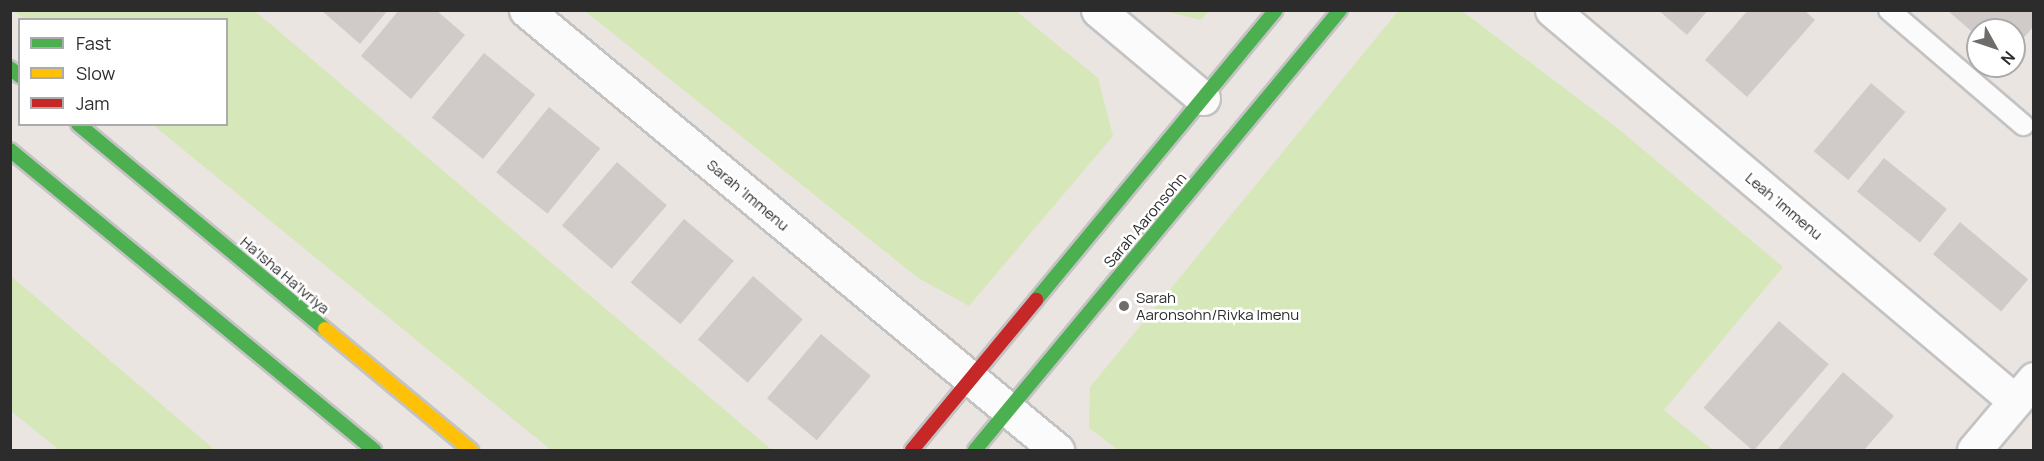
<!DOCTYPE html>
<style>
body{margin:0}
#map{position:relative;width:2044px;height:461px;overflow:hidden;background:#ebe5e2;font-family:Manrope,sans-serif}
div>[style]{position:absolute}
.green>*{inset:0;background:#d6e7b9}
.building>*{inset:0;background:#d0cbc9;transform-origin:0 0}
.roads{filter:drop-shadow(2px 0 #c4c3c4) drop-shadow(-2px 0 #c4c3c4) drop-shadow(0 2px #c4c3c4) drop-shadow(0 -2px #c4c3c4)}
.lane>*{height:20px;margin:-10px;padding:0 10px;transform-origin:10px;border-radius:10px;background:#fcfbfb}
.street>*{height:33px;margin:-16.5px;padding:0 16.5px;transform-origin:16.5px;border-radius:16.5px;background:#fcfbfb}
.fast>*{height:14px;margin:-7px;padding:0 7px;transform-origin:7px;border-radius:7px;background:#4caf50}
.slow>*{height:14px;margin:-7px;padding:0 7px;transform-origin:7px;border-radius:7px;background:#ffc107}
.jam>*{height:14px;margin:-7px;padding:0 7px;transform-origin:7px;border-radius:7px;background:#c62828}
.dots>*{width:16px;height:16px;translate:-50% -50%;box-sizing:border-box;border:3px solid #fff;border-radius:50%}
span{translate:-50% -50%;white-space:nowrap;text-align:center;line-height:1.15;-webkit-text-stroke:5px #fff;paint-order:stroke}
.street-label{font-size:15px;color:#2c2c2c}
.poi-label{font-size:15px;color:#2c2c2c}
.left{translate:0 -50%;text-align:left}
.frame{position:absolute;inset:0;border:12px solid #2c2c2c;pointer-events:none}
.legend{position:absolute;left:18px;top:18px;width:210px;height:108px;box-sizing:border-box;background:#fff;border:2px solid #ababab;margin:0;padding:8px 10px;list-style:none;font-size:18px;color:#2c2c2c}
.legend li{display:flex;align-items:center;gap:12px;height:30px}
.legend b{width:30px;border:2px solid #ababab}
.north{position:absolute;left:1966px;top:18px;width:60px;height:60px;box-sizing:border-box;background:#fff;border:2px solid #ababab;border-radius:50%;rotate:130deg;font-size:16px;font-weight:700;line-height:24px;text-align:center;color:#2c2c2c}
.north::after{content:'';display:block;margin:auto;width:21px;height:27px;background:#6f6d6c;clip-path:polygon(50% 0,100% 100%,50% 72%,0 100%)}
</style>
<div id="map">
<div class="green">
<i style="clip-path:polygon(1399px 10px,1462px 11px,1616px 127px,1783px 267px,1664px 410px,1713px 450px,1118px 450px,1089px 428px,1090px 387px)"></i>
<i style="clip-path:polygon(14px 11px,255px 11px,772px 450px,551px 450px,153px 125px,226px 124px,226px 20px,25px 20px)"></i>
<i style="clip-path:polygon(585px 11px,1016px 11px,1098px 78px,1113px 136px,969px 306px,918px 278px)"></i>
<i style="clip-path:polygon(1164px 11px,1209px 11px,1201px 20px)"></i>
<i style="clip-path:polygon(11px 276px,215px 450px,59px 450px,11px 411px)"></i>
</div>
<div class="building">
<i style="clip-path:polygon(321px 10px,388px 10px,360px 44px)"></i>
<i style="clip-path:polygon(399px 10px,436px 10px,465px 35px,411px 99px,361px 56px)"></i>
<i style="clip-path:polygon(1658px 10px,1708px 10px,1687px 35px)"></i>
<i style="clip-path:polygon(1748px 10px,1804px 10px,1815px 20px,1747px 97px,1705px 60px)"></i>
<i style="clip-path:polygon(1947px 10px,2034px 10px,2034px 26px,2014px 49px,2014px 30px,1978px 30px,1978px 37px)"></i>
<i style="left:484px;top:53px;width:66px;height:83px;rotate:39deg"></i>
<i style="left:1871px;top:83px;width:45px;height:89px;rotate:40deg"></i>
<i style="left:549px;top:107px;width:66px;height:84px;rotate:39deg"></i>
<i style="left:1884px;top:158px;width:81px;height:43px;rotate:39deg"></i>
<i style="left:617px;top:162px;width:66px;height:84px;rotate:41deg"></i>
<i style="left:684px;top:219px;width:65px;height:83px;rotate:40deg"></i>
<i style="left:1960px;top:222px;width:89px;height:42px;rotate:40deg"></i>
<i style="left:753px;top:276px;width:66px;height:84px;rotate:41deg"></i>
<i style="left:1779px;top:321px;width:66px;height:115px;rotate:41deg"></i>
<i style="left:821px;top:334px;width:65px;height:84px;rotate:40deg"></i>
<i style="clip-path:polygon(1843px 372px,1894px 416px,1864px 450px,1777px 450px)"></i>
</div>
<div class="roads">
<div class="lane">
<i style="left:1889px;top:10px;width:177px;rotate:40.6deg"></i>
</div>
<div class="street">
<i style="left:526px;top:10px;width:690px;rotate:39.65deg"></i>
<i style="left:1098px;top:10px;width:137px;rotate:40deg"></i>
<i style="left:1552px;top:10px;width:606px;rotate:40.18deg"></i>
<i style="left:1974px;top:450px;width:93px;rotate:-49.8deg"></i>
</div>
<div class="fast">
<i style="left:10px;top:68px;width:13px;rotate:39deg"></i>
<i style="left:78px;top:124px;width:321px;rotate:39.7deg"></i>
<i style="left:10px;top:150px;width:472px;rotate:39.5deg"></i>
<i style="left:1036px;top:300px;width:376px;rotate:-50.4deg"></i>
<i style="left:975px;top:450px;width:572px;rotate:-50.32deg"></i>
</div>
<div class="slow">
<i style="left:325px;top:329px;width:190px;rotate:39.7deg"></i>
</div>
<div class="jam">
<i style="left:912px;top:450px;width:195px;rotate:-50.4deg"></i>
</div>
</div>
<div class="dots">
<i style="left:1124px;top:306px;background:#6f6d6c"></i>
</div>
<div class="street-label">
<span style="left:748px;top:195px;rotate:40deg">Sarah 'Immenu</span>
<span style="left:1784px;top:206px;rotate:40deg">Leah 'Immenu</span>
<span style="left:1145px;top:220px;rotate:-50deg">Sarah Aaronsohn</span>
<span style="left:285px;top:275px;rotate:40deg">Ha'Isha Ha'Ivriya</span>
</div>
<div class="poi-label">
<span class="left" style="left:1136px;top:306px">Sarah<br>Aaronsohn/Rivka Imenu</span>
</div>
<div class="frame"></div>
<ul class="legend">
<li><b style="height:8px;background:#4caf50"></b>Fast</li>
<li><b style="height:8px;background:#ffc107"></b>Slow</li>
<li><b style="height:8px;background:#c62828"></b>Jam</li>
</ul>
<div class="north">N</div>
</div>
